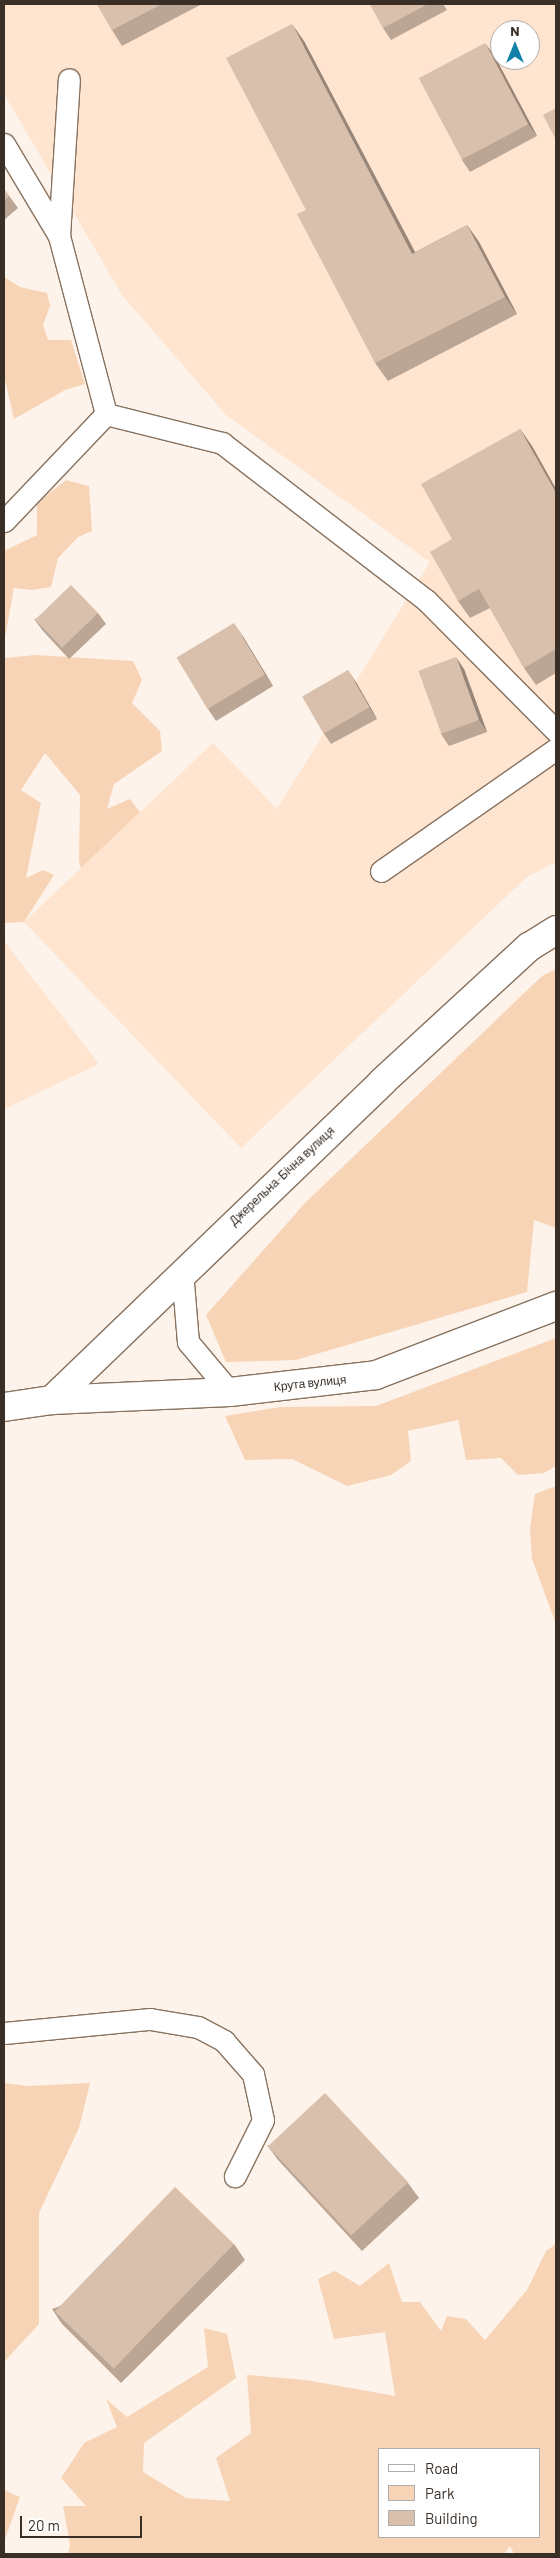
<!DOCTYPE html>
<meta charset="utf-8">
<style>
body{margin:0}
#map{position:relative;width:560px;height:2558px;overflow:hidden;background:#fdf3ea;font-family:Barlow,sans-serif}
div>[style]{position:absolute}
.built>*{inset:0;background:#ffe5d0}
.green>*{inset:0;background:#f8d4b6}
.roads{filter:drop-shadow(1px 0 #88725f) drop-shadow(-1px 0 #88725f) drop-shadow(0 1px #88725f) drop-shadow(0 -1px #88725f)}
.lane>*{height:21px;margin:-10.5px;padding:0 10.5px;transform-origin:10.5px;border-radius:10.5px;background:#fff}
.street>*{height:28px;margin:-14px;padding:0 14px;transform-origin:14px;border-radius:14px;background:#fff}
.wall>*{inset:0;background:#bba594}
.shaded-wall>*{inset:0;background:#988678}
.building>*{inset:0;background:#d9c0ac;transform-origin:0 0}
span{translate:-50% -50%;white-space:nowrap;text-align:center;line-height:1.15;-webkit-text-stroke:4px #fff;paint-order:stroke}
.street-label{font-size:12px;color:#392f27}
.frame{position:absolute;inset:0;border:5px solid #392f27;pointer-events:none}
.legend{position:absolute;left:378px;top:2448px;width:162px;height:90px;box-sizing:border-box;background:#fff;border:1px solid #b0aca9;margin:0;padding:6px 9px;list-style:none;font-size:15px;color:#392f27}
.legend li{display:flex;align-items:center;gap:10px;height:25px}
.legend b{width:25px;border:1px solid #b0aca9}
.north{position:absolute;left:490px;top:20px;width:50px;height:50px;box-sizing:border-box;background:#fff;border:1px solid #b0aca9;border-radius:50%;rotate:0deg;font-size:14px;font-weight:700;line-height:20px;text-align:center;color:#392f27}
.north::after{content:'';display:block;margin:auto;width:18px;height:22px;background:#1081a8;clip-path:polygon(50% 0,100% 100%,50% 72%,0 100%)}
.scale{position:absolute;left:20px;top:2516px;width:122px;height:22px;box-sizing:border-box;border:2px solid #392f27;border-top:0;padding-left:6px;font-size:15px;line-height:18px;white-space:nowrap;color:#392f27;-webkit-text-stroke:4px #fff;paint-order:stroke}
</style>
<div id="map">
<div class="built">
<i style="clip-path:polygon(evenodd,4px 4px,556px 4px,556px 862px,527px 877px,241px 1148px,24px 922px,213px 743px,277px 809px,430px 562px,226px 415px,122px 295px,4px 94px,4px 4px,500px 30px,530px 30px,530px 60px,500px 60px,500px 30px)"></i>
<i style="clip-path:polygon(4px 941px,99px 1064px,4px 1109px)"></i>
</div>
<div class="green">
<i style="clip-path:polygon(4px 277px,20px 287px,47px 293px,50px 306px,43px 325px,48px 340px,71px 340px,85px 384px,65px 390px,14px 419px,4px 376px)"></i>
<i style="clip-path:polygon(66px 480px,89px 486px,92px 531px,78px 537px,58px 558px,51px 587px,32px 590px,14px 588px,4px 643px,4px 551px,37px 535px,37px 503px)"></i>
<i style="clip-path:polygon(36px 655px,133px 661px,142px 680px,132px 703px,160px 731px,162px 751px,114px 784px,107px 809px,130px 799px,140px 812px,81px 868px,79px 861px,80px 795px,45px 753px,21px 790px,41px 803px,26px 878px,43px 870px,54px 875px,24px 922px,4px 923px,4px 658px)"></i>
<i style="clip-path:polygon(556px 969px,556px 1228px,534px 1220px,527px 1292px,296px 1360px,226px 1362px,206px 1315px,305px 1203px,542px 976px)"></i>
<i style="clip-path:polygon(556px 1338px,556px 1466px,544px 1473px,518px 1475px,501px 1458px,466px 1460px,458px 1420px,408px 1431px,411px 1461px,391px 1475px,347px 1486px,292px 1459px,245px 1460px,225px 1416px,281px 1407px,376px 1406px)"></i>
<i style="clip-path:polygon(556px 1486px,556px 1624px,532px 1559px,530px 1529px,535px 1494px)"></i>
<i style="clip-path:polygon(4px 2083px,27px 2086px,90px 2083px,79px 2128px,39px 2213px,39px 2324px,4px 2362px)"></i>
<i style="clip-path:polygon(evenodd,556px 2244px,556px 2554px,514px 2554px,510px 2546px,504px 2554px,68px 2554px,70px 2544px,63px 2506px,86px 2506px,61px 2478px,84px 2443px,117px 2427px,106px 2399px,127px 2417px,208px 2367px,204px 2328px,227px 2334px,236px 2378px,144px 2443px,143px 2472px,186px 2498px,230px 2501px,216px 2458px,251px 2433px,247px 2375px,306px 2380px,395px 2396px,385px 2332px,334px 2339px,318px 2279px,335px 2271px,360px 2286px,389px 2263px,402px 2302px,420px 2302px,441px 2331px,447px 2316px,466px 2319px,485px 2340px,527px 2290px,546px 2251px,556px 2244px,379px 2449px,539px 2449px,539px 2537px,379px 2537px,379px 2449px)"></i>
<i style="clip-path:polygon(4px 2490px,20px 2497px,4px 2542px)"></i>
</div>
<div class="roads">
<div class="lane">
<i style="left:4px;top:144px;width:107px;rotate:59.1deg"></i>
<i style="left:59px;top:236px;width:184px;rotate:75.2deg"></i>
<i style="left:106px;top:414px;width:148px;rotate:133.6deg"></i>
<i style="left:59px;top:236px;width:157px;rotate:-86.4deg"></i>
<i style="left:106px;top:414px;width:120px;rotate:14deg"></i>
<i style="left:222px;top:443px;width:257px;rotate:37.6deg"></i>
<i style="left:426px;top:600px;width:185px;rotate:45.2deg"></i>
<i style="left:381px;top:871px;width:213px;rotate:-34.9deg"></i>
<i style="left:182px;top:1271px;width:71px;rotate:85.2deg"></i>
<i style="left:188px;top:1342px;width:65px;rotate:50deg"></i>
<i style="left:4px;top:2033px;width:147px;rotate:-5.5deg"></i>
<i style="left:150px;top:2019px;width:49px;rotate:9.5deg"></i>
<i style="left:198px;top:2027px;width:30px;rotate:28deg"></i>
<i style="left:224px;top:2041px;width:44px;rotate:48.7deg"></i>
<i style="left:253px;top:2074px;width:47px;rotate:77.7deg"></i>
<i style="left:263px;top:2120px;width:63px;rotate:116.6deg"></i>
</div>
<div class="street">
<i style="left:52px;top:1400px;width:178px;rotate:-2.6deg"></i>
<i style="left:230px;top:1392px;width:147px;rotate:-6.6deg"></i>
<i style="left:376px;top:1375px;width:193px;rotate:-21deg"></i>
<i style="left:4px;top:1407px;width:49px;rotate:-8.3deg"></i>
<i style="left:52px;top:1400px;width:458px;rotate:-43.9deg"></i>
<i style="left:382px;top:1082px;width:200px;rotate:-42.6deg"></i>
<i style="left:529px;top:947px;width:32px;rotate:-32deg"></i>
</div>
</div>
<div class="wall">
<i style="clip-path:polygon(97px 4px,202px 4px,122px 46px,112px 30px)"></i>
<i style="clip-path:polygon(370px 4px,443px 4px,447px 10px,391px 40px,383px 28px)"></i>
<i style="clip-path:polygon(304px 41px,415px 252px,467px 225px,479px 242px,517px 314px,388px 381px,375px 363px,306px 210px)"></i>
<i style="clip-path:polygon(494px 55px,537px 136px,470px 172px,462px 160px)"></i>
<i style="clip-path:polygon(4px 189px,18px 208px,4px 220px)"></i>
<i style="clip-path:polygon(520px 429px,532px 446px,556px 489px,556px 673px,536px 685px,524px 668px,490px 608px,470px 618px,458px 601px)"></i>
<i style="clip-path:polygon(98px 613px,106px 624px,69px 659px,43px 631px,34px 619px)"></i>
<i style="clip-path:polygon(242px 635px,273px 686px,216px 721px,208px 709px)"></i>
<i style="clip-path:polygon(464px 669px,487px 732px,449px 746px,441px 734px)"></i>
<i style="clip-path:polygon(356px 682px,377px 719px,331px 744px,323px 732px)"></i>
<i style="clip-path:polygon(267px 2145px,408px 2183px,419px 2198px,362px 2251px,278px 2160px)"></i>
<i style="clip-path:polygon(234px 2244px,245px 2260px,121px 2383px,62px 2324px,52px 2309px)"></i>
</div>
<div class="shaded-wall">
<i style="clip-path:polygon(292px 24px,304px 41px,425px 271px,412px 254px)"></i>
<i style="clip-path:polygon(485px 43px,494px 55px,537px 136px,528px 124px)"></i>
<i style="clip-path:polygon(467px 225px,479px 242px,517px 314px,505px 297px)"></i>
<i style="clip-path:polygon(520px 429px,532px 446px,556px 489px,556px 493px)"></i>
<i style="clip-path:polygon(234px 623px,242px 635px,273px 686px,265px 674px)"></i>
<i style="clip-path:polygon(456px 657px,464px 669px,487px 732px,479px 720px)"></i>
<i style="clip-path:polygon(348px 670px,356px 682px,377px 719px,369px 707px)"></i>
</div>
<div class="building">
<i style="clip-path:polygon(97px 4px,162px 4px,112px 30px)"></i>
<i style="clip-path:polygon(370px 4px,428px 4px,383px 28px)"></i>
<i style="clip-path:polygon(292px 24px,412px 254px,467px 225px,505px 297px,375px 363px,297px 214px,306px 210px,226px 58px)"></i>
<i style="left:485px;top:43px;width:92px;height:75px;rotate:62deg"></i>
<i style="clip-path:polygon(556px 108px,556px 140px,543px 115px)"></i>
<i style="clip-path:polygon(4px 189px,9px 196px,4px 201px)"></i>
<i style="clip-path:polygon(520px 429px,556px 493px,556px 649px,524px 668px,479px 589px,458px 601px,430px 552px,452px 539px,421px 484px)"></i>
<i style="left:71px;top:585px;width:39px;height:50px;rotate:46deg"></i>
<i style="left:234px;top:623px;width:60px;height:67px;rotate:59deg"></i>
<i style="left:456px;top:657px;width:67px;height:40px;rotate:70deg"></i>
<i style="left:348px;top:670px;width:43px;height:53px;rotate:60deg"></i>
<i style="left:325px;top:2093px;width:122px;height:78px;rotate:47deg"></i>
<i style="left:175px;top:2187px;width:82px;height:173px;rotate:44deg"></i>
</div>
<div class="street-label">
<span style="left:282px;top:1176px;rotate:-43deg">Джерельна-Бічна вулиця</span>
<span style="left:310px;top:1383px;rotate:-6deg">Крута вулиця</span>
</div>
<div class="frame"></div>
<ul class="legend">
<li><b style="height:6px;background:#fff"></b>Road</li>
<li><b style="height:14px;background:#f8d4b6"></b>Park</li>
<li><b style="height:14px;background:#d9c0ac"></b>Building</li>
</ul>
<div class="north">N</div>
<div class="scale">20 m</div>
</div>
